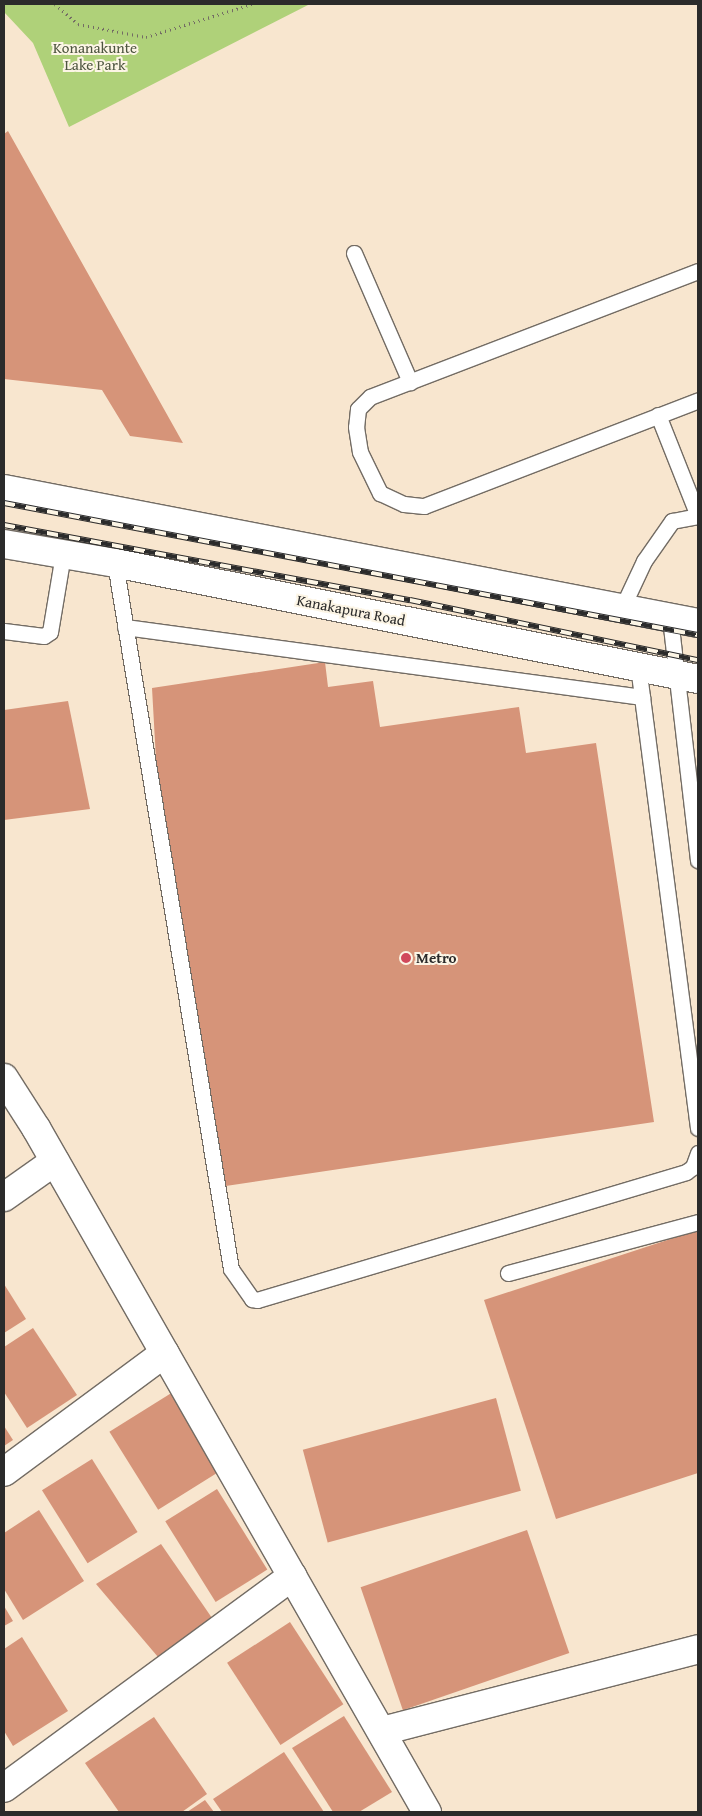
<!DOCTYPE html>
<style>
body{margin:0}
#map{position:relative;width:702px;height:1816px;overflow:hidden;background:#f8e6cf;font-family:"Gentium Book Plus",serif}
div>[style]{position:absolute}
.green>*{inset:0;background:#afd179}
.building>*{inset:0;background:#d69479;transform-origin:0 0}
.path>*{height:3px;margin-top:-1.5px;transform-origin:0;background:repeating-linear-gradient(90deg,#736c64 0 1px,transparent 0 5px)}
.roads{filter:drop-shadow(1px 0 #736c64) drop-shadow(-1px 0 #736c64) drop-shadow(0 1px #736c64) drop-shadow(0 -1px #736c64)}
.lane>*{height:15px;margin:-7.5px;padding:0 7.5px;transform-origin:7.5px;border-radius:7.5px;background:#fff}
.street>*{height:28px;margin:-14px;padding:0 14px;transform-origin:14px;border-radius:14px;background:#fff}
.highway>*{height:28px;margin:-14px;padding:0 14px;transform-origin:14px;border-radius:14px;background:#fff}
.rail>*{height:5.5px;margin-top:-2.75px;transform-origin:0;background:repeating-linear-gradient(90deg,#fcf5e5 0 11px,#2b2b2b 0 22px);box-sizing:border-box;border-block:1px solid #2b2b2b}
.dots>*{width:14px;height:14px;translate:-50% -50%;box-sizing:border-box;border:2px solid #fcf5e5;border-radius:50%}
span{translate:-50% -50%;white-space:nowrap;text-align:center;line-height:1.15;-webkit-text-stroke:4px #fcf5e5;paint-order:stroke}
.park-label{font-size:15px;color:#4c543e}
.street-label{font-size:15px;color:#2b2b2b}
.poi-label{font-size:15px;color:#2b2b2b;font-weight:700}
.left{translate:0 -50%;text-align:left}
.frame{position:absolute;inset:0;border:5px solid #2b2b2b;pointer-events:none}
</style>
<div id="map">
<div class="green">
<i style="clip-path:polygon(4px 4px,310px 4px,69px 127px,33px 43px,4px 12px)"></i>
</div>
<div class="building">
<i style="clip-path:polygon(8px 131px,183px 443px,130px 436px,102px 390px,4px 379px,4px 134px)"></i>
<i style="clip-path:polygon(325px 662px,328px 687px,373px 681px,380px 727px,519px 707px,526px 753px,596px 743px,654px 1122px,219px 1187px,158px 795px,152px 688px)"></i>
<i style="clip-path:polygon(68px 701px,90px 809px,4px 820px,4px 710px)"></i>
<i style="clip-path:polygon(698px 1230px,698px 1473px,556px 1519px,484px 1300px)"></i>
<i style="clip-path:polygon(4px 1284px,26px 1319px,4px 1333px)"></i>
<i style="clip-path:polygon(33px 1328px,77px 1395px,27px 1428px,4px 1392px,4px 1347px)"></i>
<i style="left:173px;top:1392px;width:92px;height:75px;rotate:58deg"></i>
<i style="left:496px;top:1398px;width:96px;height:200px;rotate:75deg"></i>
<i style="clip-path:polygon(4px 1426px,13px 1440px,4px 1446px)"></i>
<i style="left:92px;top:1459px;width:86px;height:59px;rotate:58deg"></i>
<i style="left:217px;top:1489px;width:95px;height:61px;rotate:58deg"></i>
<i style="clip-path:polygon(39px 1510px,84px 1581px,23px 1620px,4px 1589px,4px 1533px)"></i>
<i style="left:527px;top:1530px;width:130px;height:176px;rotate:71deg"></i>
<i style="clip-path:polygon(161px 1544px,212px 1618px,158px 1657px,96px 1584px)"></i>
<i style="clip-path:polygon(4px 1606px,13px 1621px,4px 1626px)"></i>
<i style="left:290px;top:1622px;width:98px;height:75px;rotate:57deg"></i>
<i style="clip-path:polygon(22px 1637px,68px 1711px,13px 1746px,4px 1731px,4px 1649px)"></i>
<i style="clip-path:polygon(344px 1716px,392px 1792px,359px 1812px,333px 1812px,292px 1748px)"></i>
<i style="clip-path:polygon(154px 1717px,207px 1794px,182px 1812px,119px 1812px,85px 1763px)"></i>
<i style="clip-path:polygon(284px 1752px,324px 1812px,222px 1812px,213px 1799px)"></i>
<i style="clip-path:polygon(205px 1800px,214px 1812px,187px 1812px)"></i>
</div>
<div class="path">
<i style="left:55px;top:4px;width:30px;rotate:41deg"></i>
<i style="left:78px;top:24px;width:69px;rotate:10.8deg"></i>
<i style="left:146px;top:37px;width:111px;rotate:-17.3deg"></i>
</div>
<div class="roads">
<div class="lane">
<i style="left:354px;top:253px;width:141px;rotate:66.5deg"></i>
<i style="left:698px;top:271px;width:351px;rotate:159deg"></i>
<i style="left:370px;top:397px;width:17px;rotate:135deg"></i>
<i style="left:358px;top:409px;width:18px;rotate:96deg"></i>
<i style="left:356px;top:427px;width:25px;rotate:81deg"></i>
<i style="left:360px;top:452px;width:46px;rotate:64deg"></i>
<i style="left:380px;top:493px;width:26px;rotate:25deg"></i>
<i style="left:404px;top:504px;width:20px;rotate:6deg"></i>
<i style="left:424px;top:506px;width:294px;rotate:-21.1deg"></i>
<i style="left:658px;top:415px;width:109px;rotate:68.4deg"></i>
<i style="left:115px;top:563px;width:715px;rotate:80.67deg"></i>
<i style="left:231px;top:1269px;width:37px;rotate:55deg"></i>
<i style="left:252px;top:1299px;width:5px;rotate:11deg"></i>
<i style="left:257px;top:1300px;width:448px;rotate:-16.6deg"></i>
<i style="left:686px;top:1172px;width:9px;rotate:-36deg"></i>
<i style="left:693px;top:1167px;width:15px;rotate:-70deg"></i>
<i style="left:622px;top:608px;width:52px;rotate:-64.9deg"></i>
<i style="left:644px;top:561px;width:49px;rotate:-55deg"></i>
<i style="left:672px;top:521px;width:26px;rotate:-11deg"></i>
<i style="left:670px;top:618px;width:244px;rotate:83.4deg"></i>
<i style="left:125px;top:627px;width:522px;rotate:7.71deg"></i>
<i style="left:4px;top:631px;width:40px;rotate:7.1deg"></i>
<i style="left:44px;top:636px;width:7px;rotate:-34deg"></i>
<i style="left:50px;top:632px;width:79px;rotate:-80.5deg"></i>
<i style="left:638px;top:666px;width:466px;rotate:82.6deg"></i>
<i style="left:508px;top:1273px;width:197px;rotate:-15deg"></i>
</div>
<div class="street">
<i style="left:4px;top:1078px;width:59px;rotate:57.4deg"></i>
<i style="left:36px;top:1128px;width:788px;rotate:60.25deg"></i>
<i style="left:4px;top:1197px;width:62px;rotate:-35.2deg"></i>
<i style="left:4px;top:1472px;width:200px;rotate:-36.5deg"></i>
<i style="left:382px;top:1731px;width:326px;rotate:-14.5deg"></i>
<i style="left:4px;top:1788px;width:358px;rotate:-36.3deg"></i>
</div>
<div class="highway">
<i style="left:4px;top:489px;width:707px;rotate:10.93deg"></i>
<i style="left:4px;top:544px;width:113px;rotate:9.7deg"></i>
<i style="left:115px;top:563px;width:594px;rotate:11.25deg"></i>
</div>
</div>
<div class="rail">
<i style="left:4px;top:503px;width:706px;rotate:10.77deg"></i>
<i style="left:4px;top:525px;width:413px;rotate:10.5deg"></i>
<i style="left:410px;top:600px;width:294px;rotate:11.8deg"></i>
</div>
<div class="dots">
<i style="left:406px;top:958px;background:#d1495b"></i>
</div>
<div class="park-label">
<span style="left:95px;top:56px">Konanakunte<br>Lake Park</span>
</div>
<div class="street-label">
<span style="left:351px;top:610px;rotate:11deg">Kanakapura Road</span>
</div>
<div class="poi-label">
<span class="left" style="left:416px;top:958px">Metro</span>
</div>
<div class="frame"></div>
</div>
